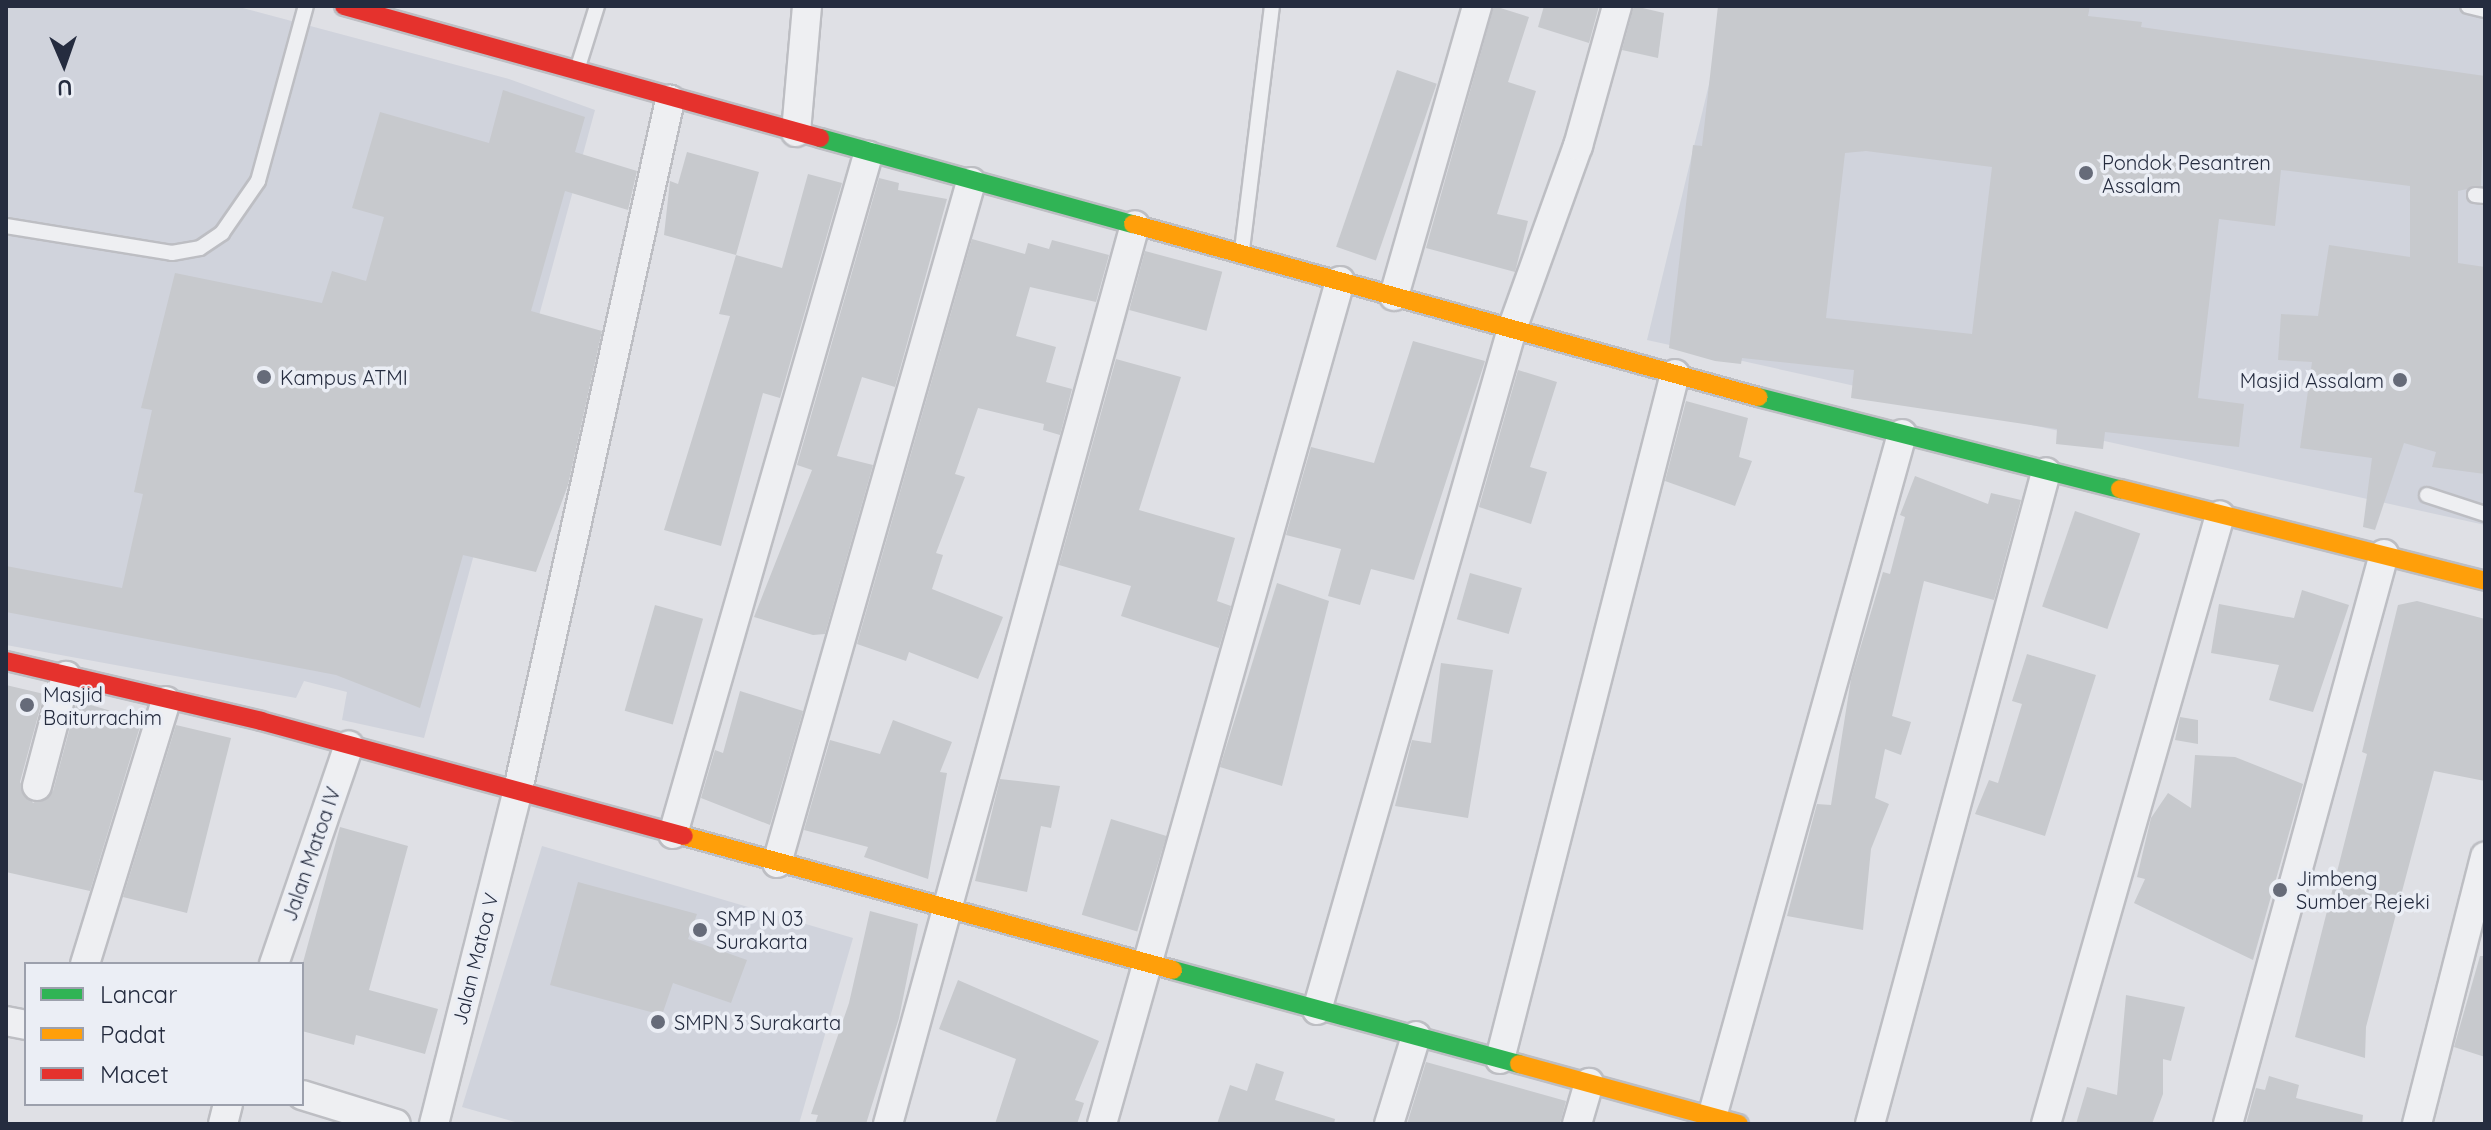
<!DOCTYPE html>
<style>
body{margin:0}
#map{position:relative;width:2491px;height:1130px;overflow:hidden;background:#dfe0e5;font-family:Quicksand,sans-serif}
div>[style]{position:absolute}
.built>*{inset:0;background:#d0d3dc}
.building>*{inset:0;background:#c7c9cd;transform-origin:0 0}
.roads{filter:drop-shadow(2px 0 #bdbec3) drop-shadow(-2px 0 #bdbec3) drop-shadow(0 2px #bdbec3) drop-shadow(0 -2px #bdbec3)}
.lane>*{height:14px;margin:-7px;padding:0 7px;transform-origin:7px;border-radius:7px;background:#eeeff2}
.street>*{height:28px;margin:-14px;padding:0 14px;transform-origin:14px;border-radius:14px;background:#eeeff2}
.fast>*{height:18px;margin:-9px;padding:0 9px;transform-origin:9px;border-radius:9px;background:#30b455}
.slow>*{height:18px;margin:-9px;padding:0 9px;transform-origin:9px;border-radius:9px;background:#ff9f0a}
.jam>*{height:18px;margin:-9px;padding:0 9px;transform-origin:9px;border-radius:9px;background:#e5322d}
.dots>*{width:22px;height:22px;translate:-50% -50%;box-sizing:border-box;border:4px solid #ebeef5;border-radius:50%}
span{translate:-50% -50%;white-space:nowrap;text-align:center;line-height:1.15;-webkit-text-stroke:7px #ebeef5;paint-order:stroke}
.poi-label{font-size:20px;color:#252c3f}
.left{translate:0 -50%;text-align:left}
.right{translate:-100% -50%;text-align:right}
.street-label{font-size:20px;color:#252c3f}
.frame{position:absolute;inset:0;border:8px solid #252c3f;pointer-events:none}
.legend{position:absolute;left:24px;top:962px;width:280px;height:144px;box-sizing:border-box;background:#ebeef5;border:2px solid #9ca0ac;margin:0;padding:10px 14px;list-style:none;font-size:24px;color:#252c3f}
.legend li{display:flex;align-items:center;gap:16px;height:40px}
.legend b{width:40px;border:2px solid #9ca0ac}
.north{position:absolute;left:24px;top:24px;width:80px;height:80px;-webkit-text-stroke:6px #ebeef5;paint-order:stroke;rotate:178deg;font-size:22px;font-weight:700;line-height:32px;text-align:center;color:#252c3f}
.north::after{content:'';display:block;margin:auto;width:28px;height:36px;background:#252c3f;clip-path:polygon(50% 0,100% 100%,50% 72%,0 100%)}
</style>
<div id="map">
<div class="built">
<i style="clip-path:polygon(6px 6px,235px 6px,509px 79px,595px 110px,424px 738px,342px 720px,347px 692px,304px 681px,296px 698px,6px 645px)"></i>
<i style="clip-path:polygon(1728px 6px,2485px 6px,2485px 525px,1647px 340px)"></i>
<i style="clip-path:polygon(542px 846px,853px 938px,799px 1124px,522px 1124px,462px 1107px)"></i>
</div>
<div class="building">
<i style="clip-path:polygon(1494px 6px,1529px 17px,1508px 82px,1536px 91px,1497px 214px,1528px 221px,1515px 272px,1426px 248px)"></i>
<i style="clip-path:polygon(1544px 6px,1599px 6px,1589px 43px,1538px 27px)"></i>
<i style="clip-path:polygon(1634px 6px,1664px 13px,1658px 58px,1622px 50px)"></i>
<i style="clip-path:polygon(evenodd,1718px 6px,2090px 6px,2088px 16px,2142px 22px,2141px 27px,2485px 76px,2481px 186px,2458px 191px,2458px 263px,2485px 267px,2485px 474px,2432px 467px,2436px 452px,2404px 443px,2375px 530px,2363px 527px,2372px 458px,2300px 448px,2312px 362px,2278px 360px,2281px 314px,2318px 316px,2329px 245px,2410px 257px,2410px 186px,2281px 170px,2275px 226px,2219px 219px,2198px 398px,2244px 404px,2239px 447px,2105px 432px,2103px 449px,2056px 444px,2057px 429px,1851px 398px,1854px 370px,1742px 358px,1741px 364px,1715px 361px,1669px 348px,1693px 145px,1702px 146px,1718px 6px,1866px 151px,1992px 167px,1972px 334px,1826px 318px,1845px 153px,1866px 151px)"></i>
<i style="left:1397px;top:70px;width:42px;height:187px;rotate:19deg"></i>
<i style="clip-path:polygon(503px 90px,585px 117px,575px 152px,637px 171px,628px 210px,565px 191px,531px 311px,602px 331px,568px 485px,536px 572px,463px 555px,420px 708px,336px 675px,6px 612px,6px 566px,122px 588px,143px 494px,134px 492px,152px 410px,141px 408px,175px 273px,322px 303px,332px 271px,366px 281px,384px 217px,352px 208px,380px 112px,489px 143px)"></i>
<i style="clip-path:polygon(687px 152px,759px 172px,736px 255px,664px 235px,670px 181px,678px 184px)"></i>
<i style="clip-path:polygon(808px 174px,842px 183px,780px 398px,763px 393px,721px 546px,664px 530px,730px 316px,719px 314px,736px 255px,782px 268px)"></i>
<i style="clip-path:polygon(879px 178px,899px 183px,898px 190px,947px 199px,895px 387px,862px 377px,837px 456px,873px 465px,825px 634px,813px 635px,754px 617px,812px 470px,797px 465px)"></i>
<i style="clip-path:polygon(972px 239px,1025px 254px,1028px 243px,1049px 249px,1052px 240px,1109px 255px,1096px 302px,1030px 287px,1016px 336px,1056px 347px,1046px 382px,1072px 389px,1060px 435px,1043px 430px,1044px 424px,978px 408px,955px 474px,965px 477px,936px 553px,943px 555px,932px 589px,1003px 617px,978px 679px,909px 652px,906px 661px,857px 644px)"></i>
<i style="left:1145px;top:251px;width:80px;height:61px;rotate:15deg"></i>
<i style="clip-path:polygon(1413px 341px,1485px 361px,1414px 580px,1371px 569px,1360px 605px,1328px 596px,1341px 549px,1286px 535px,1311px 447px,1374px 463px)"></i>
<i style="clip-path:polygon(1116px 359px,1181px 377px,1139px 510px,1235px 538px,1217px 601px,1231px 606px,1219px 648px,1121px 616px,1131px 586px,1059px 565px)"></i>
<i style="clip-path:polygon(1518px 370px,1557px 382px,1530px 467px,1547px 472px,1531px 524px,1479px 507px)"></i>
<i style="clip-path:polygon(1686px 401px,1748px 418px,1739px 457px,1752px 461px,1735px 506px,1665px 481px)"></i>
<i style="clip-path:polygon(1915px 476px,1988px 504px,1991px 493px,2021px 500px,1994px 600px,1924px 581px,1892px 716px,1911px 722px,1901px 755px,1885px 749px,1875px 798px,1889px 804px,1871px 849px,1863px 930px,1787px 916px,1817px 804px,1831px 805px,1851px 679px,1883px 572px,1890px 574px,1905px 517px,1900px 515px)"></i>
<i style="left:2075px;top:511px;width:69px;height:101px;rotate:19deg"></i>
<i style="left:1470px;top:573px;width:54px;height:48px;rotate:16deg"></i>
<i style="clip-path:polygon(1277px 583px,1329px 601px,1282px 786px,1220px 767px)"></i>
<i style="clip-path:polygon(2302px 590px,2349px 605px,2313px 712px,2269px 700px,2279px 665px,2211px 653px,2219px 604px,2294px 618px)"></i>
<i style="clip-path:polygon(2417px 601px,2485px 619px,2485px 781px,2434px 771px,2366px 1027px,2365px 1058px,2295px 1037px,2367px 754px,2362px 752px,2398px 605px)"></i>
<i style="left:655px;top:605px;width:50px;height:110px;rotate:16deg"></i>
<i style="clip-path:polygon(2027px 654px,2096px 675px,2045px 836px,1975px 814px,1989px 780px,1998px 783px,2022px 704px,2012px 701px)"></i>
<i style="clip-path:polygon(1441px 663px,1493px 670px,1468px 818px,1395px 806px,1412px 740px,1431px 743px)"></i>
<i style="clip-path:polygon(6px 685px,44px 694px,20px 782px,33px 803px,53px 791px,77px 701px,142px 720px,90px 891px,6px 872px)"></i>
<i style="clip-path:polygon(740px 691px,803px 711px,770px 825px,701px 798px,715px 750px,723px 753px)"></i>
<i style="clip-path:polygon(2180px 717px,2198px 720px,2198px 744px,2175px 740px)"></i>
<i style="clip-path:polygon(893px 720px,952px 742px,940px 772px,947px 773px,928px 879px,864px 857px,868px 847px,804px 830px,830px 740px,880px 754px)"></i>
<i style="clip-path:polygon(176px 725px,231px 738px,187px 913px,123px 897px)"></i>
<i style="clip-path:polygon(2195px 755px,2235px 757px,2303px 784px,2253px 960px,2134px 903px,2145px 879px,2137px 877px,2151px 818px,2168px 793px,2191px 808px)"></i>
<i style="clip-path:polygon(1000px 779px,1060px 786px,1051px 828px,1041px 826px,1027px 892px,975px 881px)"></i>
<i style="left:1111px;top:819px;width:58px;height:100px;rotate:17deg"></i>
<i style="clip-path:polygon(340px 827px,408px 846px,369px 990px,438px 1009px,425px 1054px,356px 1035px,354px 1045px,302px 1031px,302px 966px)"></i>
<i style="clip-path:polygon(578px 882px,697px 914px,688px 939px,747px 960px,731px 1003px,673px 983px,662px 1015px,550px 985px)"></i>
<i style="clip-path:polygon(870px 911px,918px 924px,899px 1018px,866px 1124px,815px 1124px,818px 1115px,811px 1114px,849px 1003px)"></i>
<i style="clip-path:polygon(2480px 956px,2485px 956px,2485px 1057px,2454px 1047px)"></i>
<i style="clip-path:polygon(958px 980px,1099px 1041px,1075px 1100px,1084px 1103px,1077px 1124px,995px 1124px,1016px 1059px,939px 1029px)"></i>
<i style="clip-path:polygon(2126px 995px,2185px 1007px,2171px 1061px,2163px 1059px,2163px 1094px,2152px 1124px,2076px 1124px,2087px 1087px,2117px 1095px)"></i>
<i style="clip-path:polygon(1426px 1062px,1566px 1101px,1560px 1124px,1407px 1124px)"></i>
<i style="clip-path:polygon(1256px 1063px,1284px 1072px,1275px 1100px,1335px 1119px,1334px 1124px,1217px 1124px,1230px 1085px,1247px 1091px)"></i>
<i style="clip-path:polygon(2269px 1076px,2299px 1085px,2296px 1098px,2363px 1115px,2362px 1124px,2246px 1124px,2256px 1088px,2265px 1090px)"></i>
</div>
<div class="roads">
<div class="lane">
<i style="left:2468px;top:6px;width:17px;rotate:13deg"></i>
<i style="left:578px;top:67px;width:64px;rotate:-72.7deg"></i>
<i style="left:2475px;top:195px;width:10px;rotate:6deg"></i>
<i style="left:6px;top:226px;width:168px;rotate:9.2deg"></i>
<i style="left:172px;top:253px;width:28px;rotate:-10deg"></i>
<i style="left:200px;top:248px;width:27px;rotate:-34deg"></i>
<i style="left:222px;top:233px;width:63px;rotate:-55.3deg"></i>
<i style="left:258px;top:181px;width:181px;rotate:-74.7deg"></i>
<i style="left:1242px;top:250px;width:246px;rotate:-83deg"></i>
<i style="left:2427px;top:495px;width:61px;rotate:18.1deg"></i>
</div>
<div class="street">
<i style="left:796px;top:132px;width:126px;rotate:-85deg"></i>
<i style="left:1394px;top:296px;width:302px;rotate:-74deg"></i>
<i style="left:37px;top:786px;width:114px;rotate:-75.2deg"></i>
<i style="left:673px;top:834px;width:706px;rotate:-73.98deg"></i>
<i style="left:777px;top:863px;width:708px;rotate:-74.1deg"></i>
<i style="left:85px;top:964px;width:275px;rotate:-72.9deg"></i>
<i style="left:274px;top:964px;width:231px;rotate:-71.1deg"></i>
<i style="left:1317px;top:1010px;width:708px;rotate:-74.02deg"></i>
<i style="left:1512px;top:329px;width:195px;rotate:-70.2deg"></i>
<i style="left:1578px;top:146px;width:145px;rotate:-74.4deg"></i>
<i style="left:6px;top:1021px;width:20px;rotate:11deg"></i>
<i style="left:1500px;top:1059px;width:707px;rotate:-75.67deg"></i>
<i style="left:302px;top:1095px;width:98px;rotate:17.1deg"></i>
<i style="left:1712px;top:1117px;width:709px;rotate:-74.45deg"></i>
<i style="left:223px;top:1124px;width:21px;rotate:-76deg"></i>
<i style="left:434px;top:1124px;width:340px;rotate:-75.9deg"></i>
<i style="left:517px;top:794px;width:711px;rotate:-77.57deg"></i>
<i style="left:888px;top:1124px;width:932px;rotate:-74.64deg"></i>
<i style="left:1102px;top:1124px;width:876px;rotate:-74.23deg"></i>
<i style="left:1389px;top:1124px;width:92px;rotate:-72.9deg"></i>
<i style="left:1577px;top:1124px;width:43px;rotate:-73.7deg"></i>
<i style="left:1870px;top:1124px;width:675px;rotate:-74.89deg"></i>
<i style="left:2046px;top:1124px;width:633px;rotate:-74.05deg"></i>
<i style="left:2228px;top:1124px;width:591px;rotate:-74.69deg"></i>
<i style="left:2417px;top:1124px;width:276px;rotate:-75.7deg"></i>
</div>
<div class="fast">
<i style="left:820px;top:138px;width:325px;rotate:15.4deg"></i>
<i style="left:1758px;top:397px;width:374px;rotate:14.3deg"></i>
<i style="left:1173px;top:970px;width:359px;rotate:15.2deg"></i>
</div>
<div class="slow">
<i style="left:1133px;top:224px;width:649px;rotate:15.47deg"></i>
<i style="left:2120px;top:489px;width:376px;rotate:14.1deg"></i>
<i style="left:684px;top:836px;width:507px;rotate:15.32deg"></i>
<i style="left:1519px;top:1064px;width:228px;rotate:15.3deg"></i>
</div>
<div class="jam">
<i style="left:344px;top:6px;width:494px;rotate:15.5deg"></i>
<i style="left:6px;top:661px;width:262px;rotate:13.2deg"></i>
<i style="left:261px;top:721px;width:438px;rotate:15.2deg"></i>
</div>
</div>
<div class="dots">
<i style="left:2086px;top:173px;background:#666b79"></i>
<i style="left:264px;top:377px;background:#666b79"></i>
<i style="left:2400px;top:380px;background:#666b79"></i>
<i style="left:27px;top:705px;background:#666b79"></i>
<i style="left:2280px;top:890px;background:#666b79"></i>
<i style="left:700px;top:930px;background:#666b79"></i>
<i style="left:658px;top:1022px;background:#666b79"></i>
</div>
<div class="poi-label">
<span class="left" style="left:2102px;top:174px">Pondok Pesantren<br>Assalam</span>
<span class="left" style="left:280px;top:377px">Kampus ATMI</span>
<span class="right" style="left:2384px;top:380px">Masjid Assalam</span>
<span class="left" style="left:43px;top:706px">Masjid<br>Baiturrachim</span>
<span class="left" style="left:2296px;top:890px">Jimbeng<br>Sumber Rejeki</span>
<span class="left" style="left:716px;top:930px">SMP N 03<br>Surakarta</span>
<span class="left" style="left:674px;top:1022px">SMPN 3 Surakarta</span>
</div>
<div class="street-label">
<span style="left:311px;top:854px;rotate:-71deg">Jalan Matoa IV</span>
<span style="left:475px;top:959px;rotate:-76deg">Jalan Matoa V</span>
</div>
<div class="frame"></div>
<ul class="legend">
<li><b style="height:10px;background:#30b455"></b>Lancar</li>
<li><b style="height:10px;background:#ff9f0a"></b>Padat</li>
<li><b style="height:10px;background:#e5322d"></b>Macet</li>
</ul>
<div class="north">U</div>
</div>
